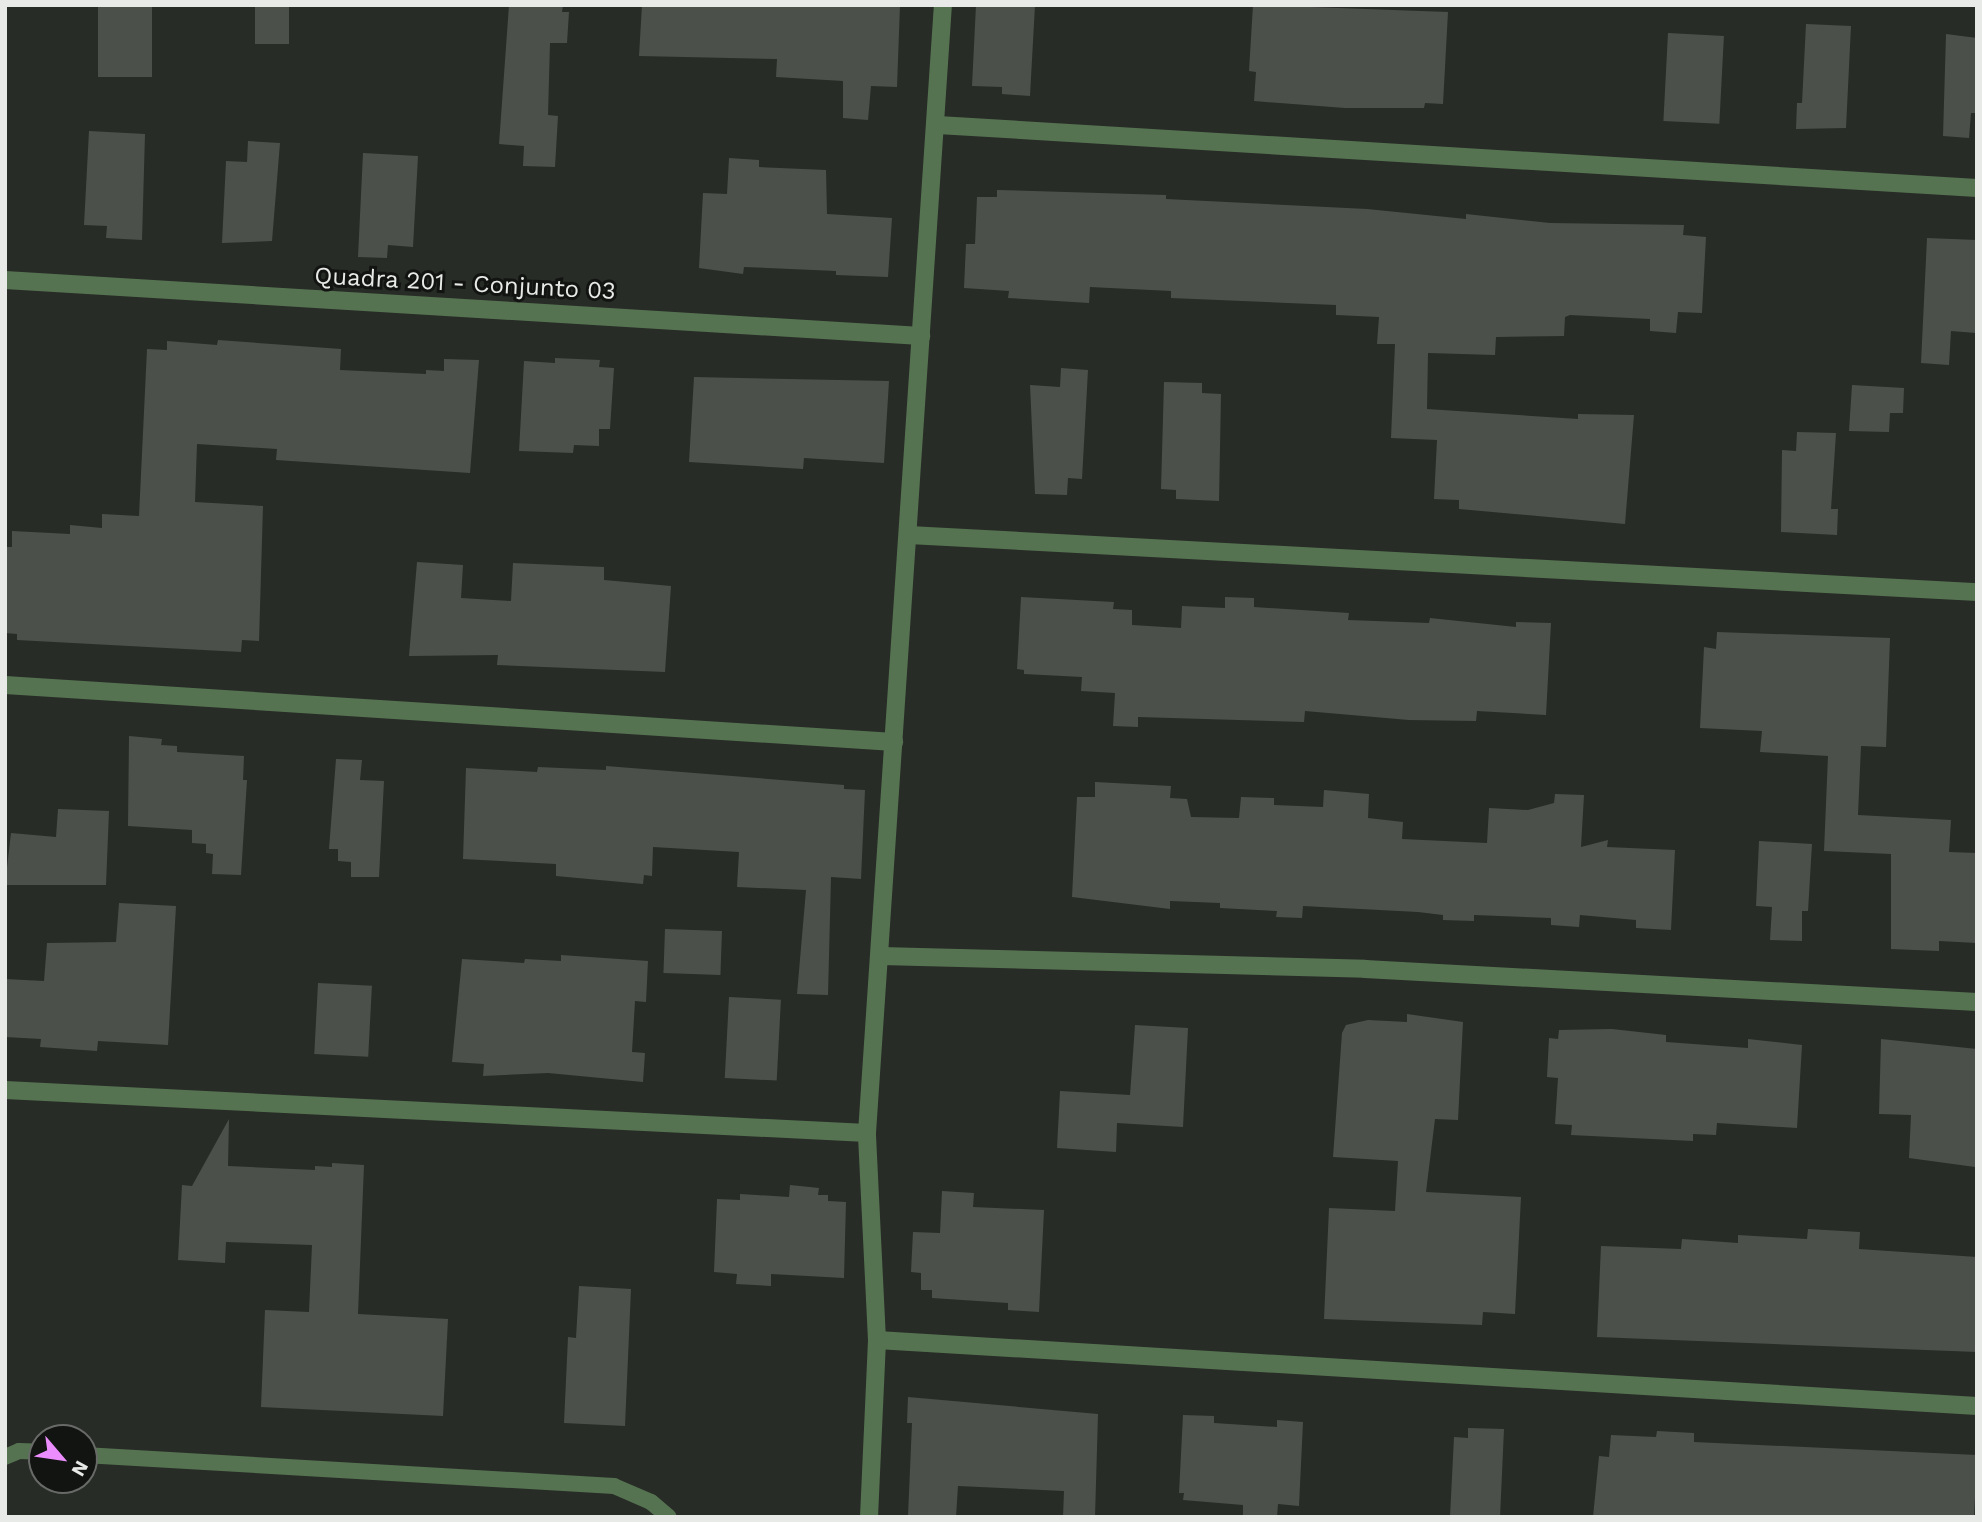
<!DOCTYPE html>
<style>
body{margin:0}
#map{position:relative;width:1982px;height:1522px;overflow:hidden;background:#282c27;font-family:"Work Sans",sans-serif}
div>[style]{position:absolute}
.building>*{inset:0;background:#4c504b;transform-origin:0 0}
.lane>*{height:16px;margin:-8px;padding:0 8px;transform-origin:8px;border-radius:8px;background:#567351}
.street>*{height:18px;margin:-9px;padding:0 9px;transform-origin:9px;border-radius:9px;background:#567351}
span{translate:-50% -50%;white-space:nowrap;text-align:center;line-height:1.15;-webkit-text-stroke:6px #121412;paint-order:stroke}
.street-label{font-size:24px;color:#e7eae6}
.frame{position:absolute;inset:0;border:7px solid #e7eae6;pointer-events:none}
.north{position:absolute;left:28px;top:1424px;width:70px;height:70px;box-sizing:border-box;background:#121412;border:2px solid #676a67;border-radius:50%;rotate:119deg;font-size:19px;font-weight:700;line-height:28px;text-align:center;color:#e7eae6}
.north::after{content:'';display:block;margin:auto;width:24px;height:32px;background:#eb8dfc;clip-path:polygon(50% 0,100% 100%,50% 72%,0 100%)}
</style>
<div id="map">
<div class="building">
<i style="left:98px;top:5px;width:54px;height:72px"></i>
<i style="left:255px;top:5px;width:34px;height:39px"></i>
<i style="clip-path:polygon(509px 5px,563px 5px,562px 12px,569px 12px,567px 43px,550px 43px,548px 115px,558px 116px,555px 167px,523px 166px,524px 146px,499px 144px)"></i>
<i style="clip-path:polygon(642px 5px,900px 5px,897px 87px,871px 86px,868px 120px,843px 118px,843px 81px,776px 77px,777px 59px,639px 56px)"></i>
<i style="clip-path:polygon(976px 5px,1035px 5px,1030px 96px,1002px 94px,1002px 87px,972px 86px)"></i>
<i style="clip-path:polygon(1253px 5px,1448px 12px,1443px 104px,1425px 103px,1424px 108px,1345px 108px,1254px 101px,1256px 72px,1249px 71px)"></i>
<i style="clip-path:polygon(1806px 24px,1851px 26px,1846px 128px,1796px 129px,1797px 103px,1802px 103px)"></i>
<i style="left:1668px;top:33px;width:56px;height:88px;rotate:3deg"></i>
<i style="clip-path:polygon(1946px 34px,1977px 38px,1977px 113px,1971px 113px,1969px 138px,1943px 136px)"></i>
<i style="clip-path:polygon(89px 131px,145px 134px,142px 240px,106px 238px,107px 226px,84px 225px)"></i>
<i style="clip-path:polygon(248px 141px,280px 143px,272px 241px,222px 243px,226px 161px,247px 162px)"></i>
<i style="clip-path:polygon(363px 153px,418px 156px,413px 247px,388px 245px,387px 258px,358px 257px)"></i>
<i style="clip-path:polygon(729px 158px,759px 160px,759px 167px,826px 170px,827px 214px,892px 218px,888px 277px,836px 275px,836px 271px,744px 267px,743px 274px,699px 268px,703px 193px,727px 194px)"></i>
<i style="clip-path:polygon(997px 190px,1166px 195px,1166px 199px,1367px 209px,1466px 219px,1466px 214px,1550px 223px,1684px 225px,1683px 235px,1706px 237px,1702px 313px,1678px 312px,1676px 333px,1650px 331px,1650px 319px,1570px 315px,1565px 317px,1564px 336px,1496px 337px,1495px 355px,1428px 353px,1427px 409px,1578px 419px,1578px 414px,1634px 415px,1625px 524px,1459px 509px,1459px 500px,1434px 499px,1437px 440px,1391px 438px,1395px 344px,1377px 344px,1379px 317px,1336px 315px,1336px 305px,1171px 298px,1171px 291px,1090px 287px,1089px 303px,1008px 298px,1009px 291px,964px 288px,966px 244px,975px 244px,977px 197px,997px 197px)"></i>
<i style="clip-path:polygon(1927px 238px,1977px 240px,1976px 333px,1951px 331px,1949px 365px,1921px 363px)"></i>
<i style="clip-path:polygon(218px 340px,341px 349px,340px 370px,426px 374px,426px 370px,444px 371px,444px 359px,479px 360px,470px 473px,276px 460px,277px 449px,197px 444px,195px 502px,263px 506px,259px 641px,242px 640px,241px 652px,17px 640px,17px 634px,5px 633px,5px 547px,12px 547px,12px 531px,70px 534px,70px 525px,102px 528px,102px 514px,139px 516px,147px 349px,167px 350px,167px 341px,217px 345px)"></i>
<i style="clip-path:polygon(555px 358px,600px 360px,599px 367px,614px 368px,610px 429px,599px 429px,599px 446px,574px 445px,573px 453px,519px 451px,524px 361px,555px 363px)"></i>
<i style="clip-path:polygon(1061px 368px,1088px 370px,1082px 479px,1068px 478px,1067px 495px,1035px 494px,1030px 385px,1060px 387px)"></i>
<i style="clip-path:polygon(694px 377px,889px 381px,884px 463px,804px 458px,803px 469px,689px 462px)"></i>
<i style="clip-path:polygon(1164px 382px,1202px 383px,1202px 393px,1221px 394px,1219px 501px,1176px 499px,1176px 490px,1161px 489px)"></i>
<i style="clip-path:polygon(1852px 385px,1904px 388px,1903px 413px,1890px 413px,1889px 432px,1849px 431px)"></i>
<i style="clip-path:polygon(1797px 432px,1836px 433px,1831px 509px,1838px 509px,1837px 535px,1781px 532px,1782px 450px,1796px 451px)"></i>
<i style="clip-path:polygon(417px 562px,463px 565px,461px 598px,511px 601px,513px 563px,604px 567px,604px 580px,671px 586px,665px 672px,497px 665px,498px 655px,409px 656px)"></i>
<i style="clip-path:polygon(1021px 597px,1114px 602px,1113px 609px,1132px 610px,1132px 625px,1181px 628px,1182px 606px,1225px 608px,1225px 597px,1254px 598px,1254px 607px,1349px 613px,1348px 620px,1429px 623px,1430px 618px,1516px 627px,1516px 622px,1551px 623px,1546px 715px,1477px 711px,1476px 721px,1409px 720px,1305px 711px,1304px 722px,1138px 717px,1138px 727px,1113px 726px,1115px 693px,1081px 691px,1082px 677px,1024px 674px,1024px 670px,1017px 669px)"></i>
<i style="clip-path:polygon(1717px 632px,1890px 638px,1886px 747px,1861px 746px,1858px 815px,1951px 820px,1949px 852px,1977px 853px,1977px 943px,1939px 941px,1939px 951px,1891px 949px,1891px 854px,1824px 851px,1828px 756px,1760px 752px,1762px 731px,1700px 728px,1704px 647px,1716px 649px)"></i>
<i style="clip-path:polygon(129px 736px,162px 739px,161px 745px,177px 746px,177px 752px,244px 756px,243px 780px,247px 780px,241px 875px,212px 874px,213px 854px,206px 853px,206px 844px,192px 843px,192px 830px,128px 826px)"></i>
<i style="clip-path:polygon(336px 759px,362px 760px,360px 780px,384px 781px,379px 877px,351px 877px,351px 862px,338px 861px,338px 849px,329px 849px)"></i>
<i style="clip-path:polygon(606px 766px,844px 785px,844px 789px,865px 790px,861px 879px,831px 877px,828px 995px,797px 994px,806px 890px,737px 887px,739px 852px,653px 847px,652px 876px,644px 875px,643px 884px,556px 876px,556px 864px,463px 859px,466px 768px,537px 772px,538px 767px,606px 770px)"></i>
<i style="clip-path:polygon(1095px 782px,1171px 786px,1170px 798px,1187px 799px,1191px 817px,1239px 818px,1241px 797px,1274px 798px,1274px 805px,1323px 807px,1324px 790px,1369px 794px,1368px 818px,1403px 822px,1402px 839px,1487px 843px,1489px 808px,1528px 810px,1554px 803px,1555px 794px,1584px 795px,1581px 847px,1608px 840px,1607px 847px,1675px 850px,1671px 930px,1636px 928px,1636px 920px,1580px 915px,1579px 927px,1551px 925px,1551px 918px,1474px 915px,1474px 921px,1443px 920px,1443px 915px,1418px 912px,1303px 906px,1302px 918px,1276px 917px,1277px 911px,1220px 908px,1220px 903px,1170px 901px,1170px 909px,1072px 897px,1077px 797px,1095px 797px)"></i>
<i style="clip-path:polygon(58px 809px,109px 811px,106px 885px,5px 885px,11px 833px,56px 837px)"></i>
<i style="clip-path:polygon(1759px 841px,1812px 844px,1808px 911px,1802px 911px,1802px 941px,1770px 940px,1772px 907px,1756px 906px)"></i>
<i style="clip-path:polygon(119px 903px,176px 906px,168px 1045px,98px 1041px,97px 1051px,40px 1047px,41px 1039px,5px 1037px,5px 979px,44px 981px,47px 943px,116px 942px)"></i>
<i style="left:665px;top:929px;width:57px;height:44px;rotate:2deg"></i>
<i style="clip-path:polygon(561px 955px,648px 961px,646px 1002px,635px 1001px,632px 1052px,645px 1053px,643px 1082px,548px 1073px,483px 1076px,484px 1064px,452px 1062px,462px 959px,524px 963px,525px 959px,561px 961px)"></i>
<i style="left:318px;top:983px;width:54px;height:71px;rotate:3deg"></i>
<i style="left:729px;top:997px;width:52px;height:81px;rotate:3deg"></i>
<i style="clip-path:polygon(1407px 1014px,1463px 1022px,1458px 1120px,1435px 1119px,1426px 1192px,1521px 1197px,1515px 1314px,1483px 1312px,1482px 1325px,1324px 1319px,1329px 1208px,1395px 1211px,1398px 1161px,1333px 1157px,1342px 1033px,1346px 1025px,1368px 1020px,1407px 1022px)"></i>
<i style="clip-path:polygon(1135px 1025px,1188px 1028px,1183px 1127px,1117px 1123px,1116px 1152px,1057px 1148px,1060px 1091px,1130px 1095px)"></i>
<i style="clip-path:polygon(1612px 1029px,1666px 1035px,1666px 1042px,1748px 1048px,1748px 1039px,1802px 1045px,1797px 1128px,1717px 1123px,1716px 1135px,1693px 1134px,1693px 1141px,1571px 1135px,1572px 1125px,1555px 1124px,1558px 1078px,1547px 1077px,1549px 1038px,1558px 1039px,1559px 1030px)"></i>
<i style="clip-path:polygon(1881px 1039px,1977px 1049px,1975px 1167px,1909px 1158px,1911px 1115px,1879px 1114px)"></i>
<i style="clip-path:polygon(229px 1119px,228px 1166px,315px 1170px,315px 1166px,332px 1167px,332px 1163px,364px 1165px,358px 1314px,448px 1319px,443px 1416px,261px 1407px,265px 1310px,309px 1312px,312px 1245px,226px 1242px,225px 1263px,178px 1260px,182px 1185px,192px 1186px)"></i>
<i style="clip-path:polygon(790px 1185px,819px 1188px,818px 1195px,828px 1195px,828px 1201px,846px 1202px,844px 1278px,771px 1274px,771px 1286px,736px 1284px,737px 1274px,714px 1272px,717px 1199px,740px 1200px,740px 1194px,789px 1197px)"></i>
<i style="clip-path:polygon(942px 1191px,974px 1193px,973px 1207px,1044px 1210px,1039px 1312px,1008px 1310px,1008px 1303px,932px 1298px,932px 1290px,921px 1290px,921px 1273px,911px 1272px,913px 1232px,940px 1233px)"></i>
<i style="clip-path:polygon(1808px 1229px,1860px 1232px,1859px 1249px,1977px 1257px,1977px 1352px,1597px 1337px,1601px 1246px,1681px 1249px,1682px 1239px,1738px 1243px,1738px 1235px,1807px 1239px)"></i>
<i style="clip-path:polygon(579px 1286px,631px 1289px,625px 1426px,564px 1423px,568px 1337px,576px 1338px)"></i>
<i style="clip-path:polygon(908px 1397px,1098px 1414px,1095px 1517px,1063px 1517px,1064px 1491px,958px 1486px,956px 1517px,908px 1516px,912px 1423px,907px 1423px)"></i>
<i style="clip-path:polygon(1183px 1415px,1214px 1416px,1214px 1423px,1277px 1427px,1277px 1420px,1303px 1422px,1299px 1506px,1278px 1504px,1277px 1517px,1243px 1517px,1243px 1505px,1183px 1500px,1184px 1493px,1179px 1493px)"></i>
<i style="clip-path:polygon(1468px 1428px,1504px 1429px,1500px 1517px,1450px 1517px,1454px 1437px,1468px 1438px)"></i>
<i style="clip-path:polygon(1657px 1431px,1694px 1433px,1694px 1442px,1977px 1455px,1974px 1517px,1593px 1517px,1599px 1456px,1609px 1457px,1611px 1435px,1656px 1437px)"></i>
</div>
<div class="lane">
<i style="left:84px;top:1455px;width:531px;rotate:3.35deg"></i>
<i style="left:614px;top:1486px;width:40px;rotate:23.4deg"></i>
<i style="left:651px;top:1502px;width:23px;rotate:40deg"></i>
<i style="left:5px;top:1457px;width:15px;rotate:-23deg"></i>
<i style="left:19px;top:1451px;width:23px;rotate:2deg"></i>
</div>
<div class="street">
<i style="left:938px;top:125px;width:1041px;rotate:3.47deg"></i>
<i style="left:5px;top:280px;width:918px;rotate:3.5deg"></i>
<i style="left:909px;top:535px;width:1070px;rotate:3.06deg"></i>
<i style="left:5px;top:685px;width:891px;rotate:3.67deg"></i>
<i style="left:881px;top:956px;width:484px;rotate:1.5deg"></i>
<i style="left:1365px;top:969px;width:613px;rotate:3.09deg"></i>
<i style="left:5px;top:1090px;width:863px;rotate:2.86deg"></i>
<i style="left:877px;top:1340px;width:1102px;rotate:3.43deg"></i>
<i style="left:869px;top:1517px;width:177px;rotate:-87.4deg"></i>
<i style="left:877px;top:1340px;width:207px;rotate:-92.8deg"></i>
<i style="left:867px;top:1133px;width:1131px;rotate:-86.15deg"></i>
</div>
<div class="street-label">
<span style="left:465px;top:284px;rotate:3deg">Quadra 201 - Conjunto 03</span>
</div>
<div class="frame"></div>
<div class="north">N</div>
</div>
